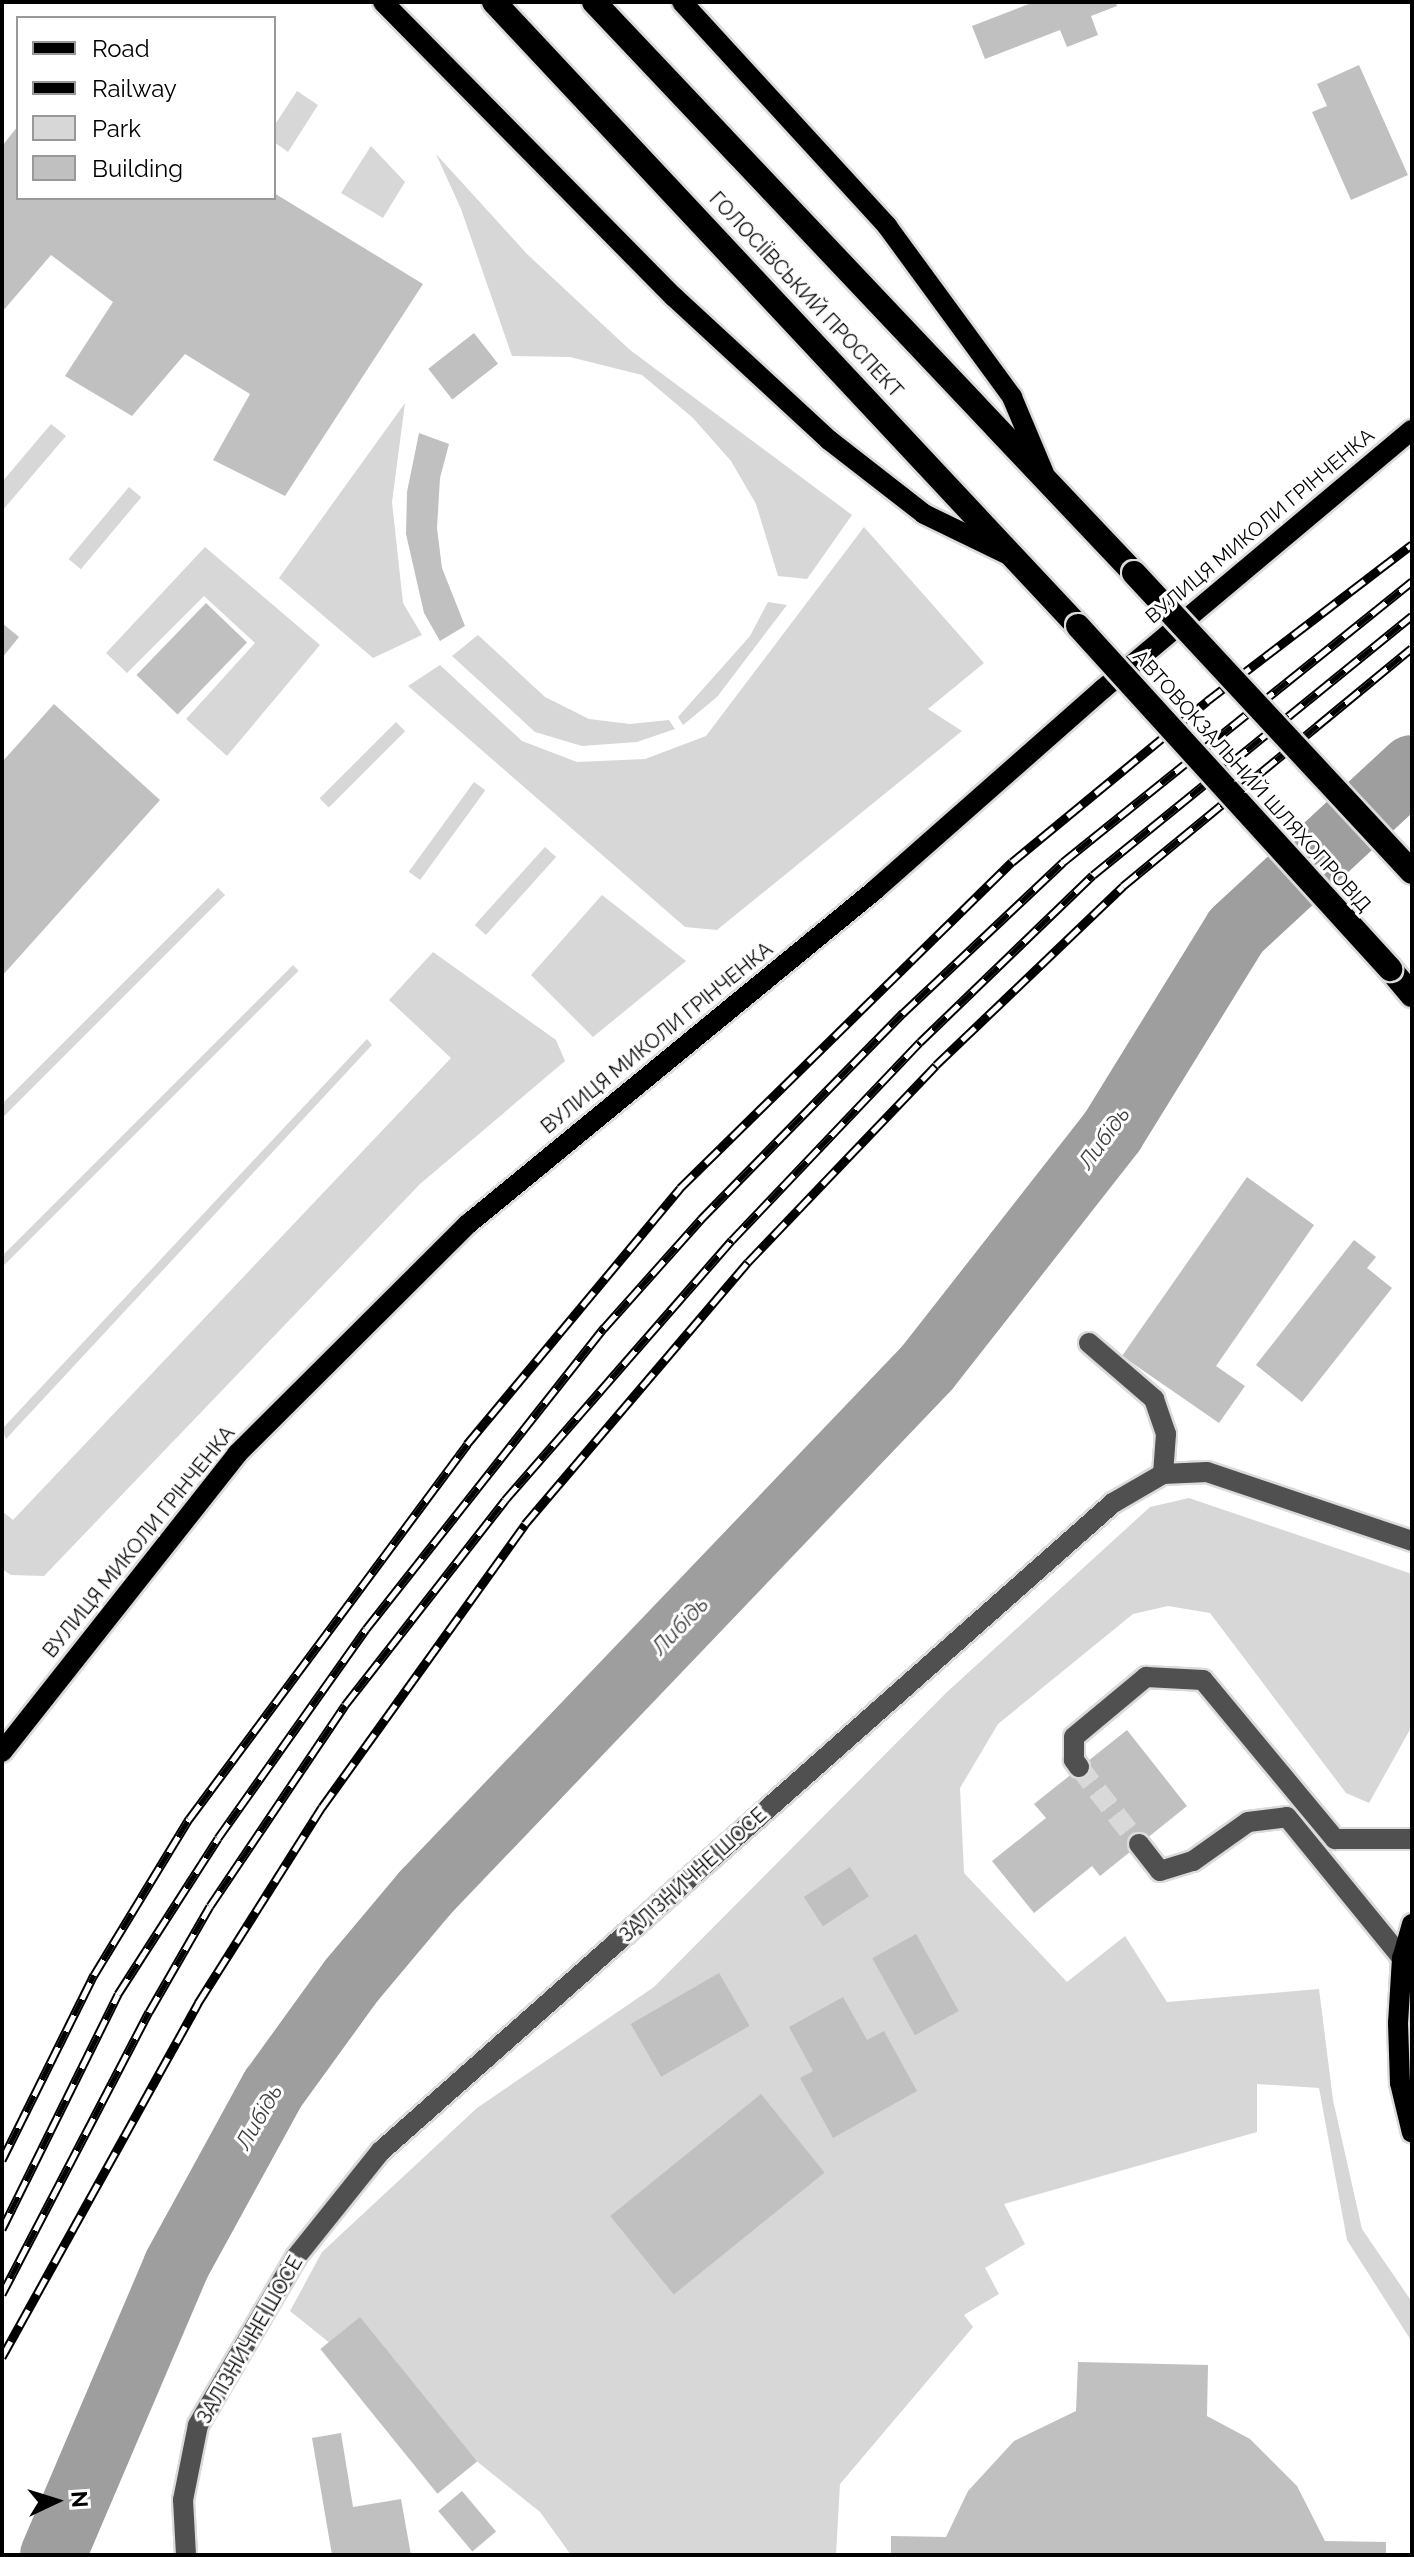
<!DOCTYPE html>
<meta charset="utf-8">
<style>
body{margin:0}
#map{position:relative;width:1414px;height:2557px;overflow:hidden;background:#fff;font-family:Raleway,sans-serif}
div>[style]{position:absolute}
.green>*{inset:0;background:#d7d7d7;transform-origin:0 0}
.river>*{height:66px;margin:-33px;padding:0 33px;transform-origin:33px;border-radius:33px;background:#9e9e9e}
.building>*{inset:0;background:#c0c0c0;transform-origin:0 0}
.minor-tunnel>*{height:20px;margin-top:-10px;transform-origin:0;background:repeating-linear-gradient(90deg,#d9d9d9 0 20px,transparent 0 30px)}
.roads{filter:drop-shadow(2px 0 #dbdbdb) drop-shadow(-2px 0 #dbdbdb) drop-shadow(0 2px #dbdbdb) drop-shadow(0 -2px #dbdbdb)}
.minor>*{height:20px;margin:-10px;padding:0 10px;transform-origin:10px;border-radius:10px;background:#505050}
.major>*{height:20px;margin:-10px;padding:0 10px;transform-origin:10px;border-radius:10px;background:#000}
.highway>*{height:24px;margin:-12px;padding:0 12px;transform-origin:12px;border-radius:12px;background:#000}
.rail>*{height:9px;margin-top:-4.5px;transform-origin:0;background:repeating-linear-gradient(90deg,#fff 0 18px,#000 0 36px);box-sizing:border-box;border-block:2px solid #000}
.bridges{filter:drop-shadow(2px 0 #dbdbdb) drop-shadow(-2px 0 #dbdbdb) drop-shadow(0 2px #dbdbdb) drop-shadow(0 -2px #dbdbdb)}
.highway-bridge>*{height:24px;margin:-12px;padding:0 12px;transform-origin:12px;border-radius:12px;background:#000}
span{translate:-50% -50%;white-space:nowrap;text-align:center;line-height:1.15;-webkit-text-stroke:6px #fff;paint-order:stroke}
.street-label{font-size:20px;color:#000}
.water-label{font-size:22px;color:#3f3f3f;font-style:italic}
.frame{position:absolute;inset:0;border:4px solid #000;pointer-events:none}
.legend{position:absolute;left:16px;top:16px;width:260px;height:184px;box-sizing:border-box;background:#fff;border:2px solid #999;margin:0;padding:10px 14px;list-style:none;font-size:24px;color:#000}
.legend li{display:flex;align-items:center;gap:16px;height:40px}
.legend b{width:40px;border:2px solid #999}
.north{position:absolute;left:16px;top:2461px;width:80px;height:80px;-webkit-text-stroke:6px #fff;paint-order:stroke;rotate:86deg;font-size:22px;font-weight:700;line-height:32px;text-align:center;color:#000}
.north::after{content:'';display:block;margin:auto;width:28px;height:36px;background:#000;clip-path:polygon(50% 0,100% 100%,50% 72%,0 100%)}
</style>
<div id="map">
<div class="green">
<i style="clip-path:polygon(297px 91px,318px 105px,288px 152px,274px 142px,274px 126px)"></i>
<i style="clip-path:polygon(371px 146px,405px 182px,383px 218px,341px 193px)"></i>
<i style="clip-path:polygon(436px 154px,527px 254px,630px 350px,852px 515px,807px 579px,778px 576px,756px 504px,731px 461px,693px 418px,642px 375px,570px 357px,512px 356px,461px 209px)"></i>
<i style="clip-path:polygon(405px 403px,392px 502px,403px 603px,422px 635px,373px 658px,279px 578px)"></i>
<i style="clip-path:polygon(51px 424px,66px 436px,2px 511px,2px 482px)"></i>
<i style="left:129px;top:487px;width:16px;height:94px;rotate:40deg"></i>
<i style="clip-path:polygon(864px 527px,984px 663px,928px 709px,962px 731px,717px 930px,685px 927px,408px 686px,440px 665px,522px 741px,577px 762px,645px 759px,706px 736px)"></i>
<i style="clip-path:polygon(205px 547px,320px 645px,227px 756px,186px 719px,255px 643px,204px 596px,127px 673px,106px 653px)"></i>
<i style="clip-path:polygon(768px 602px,787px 605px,717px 697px,683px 725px,678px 717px,750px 636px)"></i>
<i style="clip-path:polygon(478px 635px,545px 697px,589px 719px,630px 724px,669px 720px,675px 729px,637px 742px,582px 746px,535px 732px,452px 656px)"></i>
<i style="left:396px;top:722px;width:13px;height:108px;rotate:45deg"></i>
<i style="left:474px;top:782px;width:14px;height:111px;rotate:36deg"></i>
<i style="left:545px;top:847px;width:15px;height:105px;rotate:42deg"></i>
<i style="left:218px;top:888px;width:10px;height:316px;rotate:45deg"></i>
<i style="clip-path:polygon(602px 895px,686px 961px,593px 1037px,531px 975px)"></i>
<i style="clip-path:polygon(433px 952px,556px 1040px,565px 1061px,420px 1184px,44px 1576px,11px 1575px,2px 1569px,2px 1511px,13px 1520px,451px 1058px,389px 1000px)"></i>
<i style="left:293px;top:965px;width:8px;height:424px;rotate:45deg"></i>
<i style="clip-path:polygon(367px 1039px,372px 1045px,6px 1439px,2px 1429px)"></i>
<i style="clip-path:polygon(1189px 1498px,1412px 1574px,1412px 1726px,1369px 1803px,1346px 1793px,1210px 1613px,1168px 1606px,1133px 1614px,998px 1724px,960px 1788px,964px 1873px,1067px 1982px,1125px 1936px,1167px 2002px,1319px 1989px,1333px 2100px,1362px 2229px,1412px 2302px,1412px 2342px,1347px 2240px,1319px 2088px,1257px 2084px,1257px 2132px,1004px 2204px,1025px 2244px,985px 2268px,999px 2294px,964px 2315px,973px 2327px,840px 2484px,836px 2555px,571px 2555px,540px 2512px,290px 2311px,322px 2252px,477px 2108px,654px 1987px,946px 1693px,1150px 1507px)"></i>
</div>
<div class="river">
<i style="left:53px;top:2555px;width:314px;rotate:-66.9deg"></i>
<i style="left:176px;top:2266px;width:202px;rotate:-61.3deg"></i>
<i style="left:273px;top:2089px;width:135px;rotate:-54.1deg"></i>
<i style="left:352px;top:1980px;width:114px;rotate:-50deg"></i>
<i style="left:425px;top:1893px;width:726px;rotate:-46.28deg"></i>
<i style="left:927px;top:1368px;width:300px;rotate:-51.9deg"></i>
<i style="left:1112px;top:1132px;width:236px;rotate:-58.3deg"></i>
<i style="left:1236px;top:931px;width:240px;rotate:-42.8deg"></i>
</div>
<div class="building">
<i style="clip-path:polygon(1034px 2px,1116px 2px,1117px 6px,1091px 16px,1098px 35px,1067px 47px,1060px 30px,985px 59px,972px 26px)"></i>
<i style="clip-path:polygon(1359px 65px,1408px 175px,1351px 200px,1312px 112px,1327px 106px,1317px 84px)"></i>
<i style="clip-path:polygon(18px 126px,18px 198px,274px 198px,274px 193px,423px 284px,285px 496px,213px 460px,250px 394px,185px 354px,132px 416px,65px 376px,113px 302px,51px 255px,2px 312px,2px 146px)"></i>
<i style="left:474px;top:333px;width:39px;height:58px;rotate:52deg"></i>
<i style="clip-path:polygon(419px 433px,449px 444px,440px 478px,437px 528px,442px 568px,465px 626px,440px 641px,424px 613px,406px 534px,407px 492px)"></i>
<i style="left:206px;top:603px;width:57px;height:100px;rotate:44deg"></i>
<i style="clip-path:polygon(2px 623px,19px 637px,2px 658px)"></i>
<i style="clip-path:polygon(54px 704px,160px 800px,2px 976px,2px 762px)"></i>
<i style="clip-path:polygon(1247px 1177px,1314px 1225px,1216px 1366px,1245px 1386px,1219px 1423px,1122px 1356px)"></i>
<i style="clip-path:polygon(1354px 1240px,1376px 1257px,1367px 1268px,1392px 1288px,1302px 1402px,1256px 1365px)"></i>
<i style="clip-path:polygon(1127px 1730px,1187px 1806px,1100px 1876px,1092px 1866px,1034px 1913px,992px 1861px,1046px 1818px,1034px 1804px)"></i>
<i style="left:850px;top:1867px;width:35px;height:55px;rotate:57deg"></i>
<i style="left:916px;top:1934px;width:88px;height:50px;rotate:61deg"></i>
<i style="left:719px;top:1973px;width:61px;height:102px;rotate:60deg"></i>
<i style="clip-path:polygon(843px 1997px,867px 2040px,884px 2031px,917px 2091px,833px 2138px,800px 2078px,813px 2071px,789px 2027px)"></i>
<i style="left:761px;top:2094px;width:101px;height:194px;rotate:51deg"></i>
<i style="left:360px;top:2317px;width:186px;height:51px;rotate:51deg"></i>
<i style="clip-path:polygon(1078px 2362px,1208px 2365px,1207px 2416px,1250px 2439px,1297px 2486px,1325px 2541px,1386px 2542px,1386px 2555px,891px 2555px,891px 2536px,946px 2537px,968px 2491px,1014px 2441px,1076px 2411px)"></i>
<i style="clip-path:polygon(341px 2433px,353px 2507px,401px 2499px,411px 2555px,332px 2555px,312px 2438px)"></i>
<i style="left:462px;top:2491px;width:53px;height:31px;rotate:50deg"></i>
</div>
<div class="minor-tunnel">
<i style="left:1079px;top:1767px;width:98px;rotate:52.1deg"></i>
</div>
<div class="roads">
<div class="minor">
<i style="left:1089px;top:1343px;width:86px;rotate:40.7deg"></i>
<i style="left:1154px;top:1399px;width:37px;rotate:71deg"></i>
<i style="left:1166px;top:1434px;width:40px;rotate:94.3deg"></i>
<i style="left:1079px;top:1767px;width:9px;rotate:-126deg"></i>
<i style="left:1074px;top:1760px;width:23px;rotate:-90deg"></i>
<i style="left:1074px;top:1737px;width:94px;rotate:-39.8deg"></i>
<i style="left:1146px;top:1677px;width:57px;rotate:3deg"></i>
<i style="left:1203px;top:1680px;width:207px;rotate:50.3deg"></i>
<i style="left:1335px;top:1839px;width:77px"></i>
<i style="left:1139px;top:1844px;width:34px;rotate:52deg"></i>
<i style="left:1160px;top:1871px;width:34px;rotate:-17deg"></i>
<i style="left:1193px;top:1861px;width:67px;rotate:-35.3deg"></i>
<i style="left:1248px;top:1822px;width:39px;rotate:-7deg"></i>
<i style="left:1287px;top:1817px;width:182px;rotate:50.8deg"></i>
<i style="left:186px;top:2555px;width:55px;rotate:-93.1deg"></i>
<i style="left:183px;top:2500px;width:76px;rotate:-78.7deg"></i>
<i style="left:198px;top:2425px;width:194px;rotate:-59.7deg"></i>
<i style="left:296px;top:2257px;width:136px;rotate:-51.3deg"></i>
<i style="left:381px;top:2151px;width:978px;rotate:-41.52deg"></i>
<i style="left:1113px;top:1503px;width:58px;rotate:-30.1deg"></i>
<i style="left:1163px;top:1474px;width:44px;rotate:-2.6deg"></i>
<i style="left:1207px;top:1472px;width:216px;rotate:18.6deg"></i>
</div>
<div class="major">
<i style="left:383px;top:2px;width:414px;rotate:45.4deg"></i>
<i style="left:674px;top:297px;width:211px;rotate:42.7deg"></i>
<i style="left:829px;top:440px;width:120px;rotate:37.9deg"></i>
<i style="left:924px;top:514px;width:94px;rotate:25.8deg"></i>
<i style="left:682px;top:2px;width:304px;rotate:47.5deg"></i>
<i style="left:887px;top:226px;width:212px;rotate:53.8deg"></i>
<i style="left:1012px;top:397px;width:82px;rotate:67.2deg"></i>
<i style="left:2px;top:1752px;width:380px;rotate:-51.7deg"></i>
<i style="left:237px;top:1454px;width:326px;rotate:-44.9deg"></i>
<i style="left:468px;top:1224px;width:527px;rotate:-39.37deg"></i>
<i style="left:875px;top:890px;width:304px;rotate:-41.4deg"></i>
<i style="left:1103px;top:689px;width:403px;rotate:-40deg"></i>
<i style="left:1412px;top:1924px;width:35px;rotate:106deg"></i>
<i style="left:1402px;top:1958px;width:65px;rotate:93.5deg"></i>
<i style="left:1398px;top:2023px;width:60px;rotate:88.1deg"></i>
<i style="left:1400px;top:2083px;width:51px;rotate:76.5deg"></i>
</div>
<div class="highway">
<i style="left:494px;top:2px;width:855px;rotate:46.9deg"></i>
<i style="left:594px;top:2px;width:786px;rotate:46.6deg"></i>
<i style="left:1390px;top:969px;width:34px;rotate:50deg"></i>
</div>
</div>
<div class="rail">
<i style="left:2px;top:2160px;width:207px;rotate:-63.6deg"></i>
<i style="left:94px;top:1975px;width:183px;rotate:-58.7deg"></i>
<i style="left:189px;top:1819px;width:467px;rotate:-53.4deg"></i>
<i style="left:467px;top:1444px;width:333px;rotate:-50.2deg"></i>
<i style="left:680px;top:1188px;width:465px;rotate:-44.5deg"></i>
<i style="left:1012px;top:862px;width:253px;rotate:-39.5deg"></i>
<i style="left:1207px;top:701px;width:258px;rotate:-37.4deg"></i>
<i style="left:2px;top:2229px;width:262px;rotate:-63.7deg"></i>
<i style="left:118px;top:1994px;width:185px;rotate:-57.3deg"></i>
<i style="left:218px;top:1838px;width:256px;rotate:-54.7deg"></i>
<i style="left:366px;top:1629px;width:384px;rotate:-51.7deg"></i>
<i style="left:604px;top:1328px;width:146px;rotate:-48.3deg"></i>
<i style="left:701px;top:1219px;width:289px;rotate:-45.6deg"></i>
<i style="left:903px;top:1013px;width:220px;rotate:-43.3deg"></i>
<i style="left:1063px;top:862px;width:448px;rotate:-38.8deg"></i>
<i style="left:2px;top:2294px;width:318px;rotate:-62.5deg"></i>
<i style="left:149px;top:2012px;width:122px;rotate:-60.1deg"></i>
<i style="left:210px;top:1906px;width:242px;rotate:-56.1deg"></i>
<i style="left:345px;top:1705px;width:260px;rotate:-52deg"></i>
<i style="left:505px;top:1500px;width:345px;rotate:-48.9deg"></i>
<i style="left:732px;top:1240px;width:273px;rotate:-46.5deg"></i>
<i style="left:920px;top:1042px;width:240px;rotate:-44deg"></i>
<i style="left:1093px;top:875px;width:411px;rotate:-39.1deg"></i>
<i style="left:2px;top:2357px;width:405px;rotate:-61deg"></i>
<i style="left:198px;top:2003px;width:232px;rotate:-57.7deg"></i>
<i style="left:322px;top:1807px;width:348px;rotate:-54.3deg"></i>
<i style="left:525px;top:1524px;width:344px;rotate:-49.6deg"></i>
<i style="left:748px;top:1262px;width:272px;rotate:-46.3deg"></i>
<i style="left:936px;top:1065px;width:259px;rotate:-43.7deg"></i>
<i style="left:1123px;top:886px;width:374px;rotate:-39.5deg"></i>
</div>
<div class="bridges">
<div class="highway-bridge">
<i style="left:1134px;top:573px;width:408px;rotate:47.1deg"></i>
<i style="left:1078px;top:626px;width:464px;rotate:47.7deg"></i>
</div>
</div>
<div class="street-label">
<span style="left:806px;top:295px;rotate:47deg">ГОЛОСІЇВСЬКИЙ ПРОСПЕКТ</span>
<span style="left:1260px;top:526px;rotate:-40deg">ВУЛИЦЯ МИКОЛИ ГРІНЧЕНКА</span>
<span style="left:1252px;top:781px;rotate:48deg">АВТОВОКЗАЛЬНИЙ ШЛЯХОПРОВІД</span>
<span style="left:657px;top:1038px;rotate:-39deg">ВУЛИЦЯ МИКОЛИ ГРІНЧЕНКА</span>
<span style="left:139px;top:1542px;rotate:-51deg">ВУЛИЦЯ МИКОЛИ ГРІНЧЕНКА</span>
<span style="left:693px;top:1875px;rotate:-42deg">ЗАЛІЗНИЧНЕ ШОСЕ</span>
<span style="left:250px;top:2340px;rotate:-60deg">ЗАЛІЗНИЧНЕ ШОСЕ</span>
</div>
<div class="water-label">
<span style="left:1104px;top:1138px;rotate:-54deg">Либідь</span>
<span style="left:680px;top:1626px;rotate:-46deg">Либідь</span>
<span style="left:259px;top:2117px;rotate:-60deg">Либідь</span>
</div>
<div class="frame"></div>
<ul class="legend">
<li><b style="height:10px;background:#000"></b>Road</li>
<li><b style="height:10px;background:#000"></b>Railway</li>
<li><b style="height:22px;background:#d7d7d7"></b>Park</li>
<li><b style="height:22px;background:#c0c0c0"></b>Building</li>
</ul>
<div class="north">N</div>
</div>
